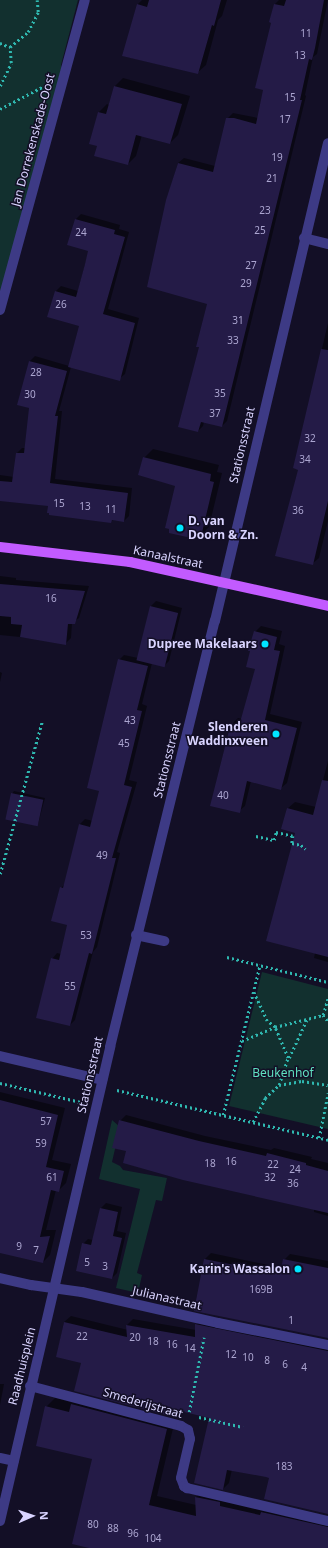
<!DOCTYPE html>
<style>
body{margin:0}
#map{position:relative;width:328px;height:1548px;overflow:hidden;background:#130f26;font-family:"Noto Sans",sans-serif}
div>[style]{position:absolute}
.green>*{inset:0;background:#12302f}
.shadow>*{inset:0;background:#0007}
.building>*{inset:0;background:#241b47;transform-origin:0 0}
.path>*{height:2.5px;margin-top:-1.25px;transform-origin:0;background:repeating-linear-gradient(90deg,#2fb8b0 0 2px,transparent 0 5px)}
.minor>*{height:10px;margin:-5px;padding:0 5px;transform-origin:5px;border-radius:5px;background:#3d3a85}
.major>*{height:10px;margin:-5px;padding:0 5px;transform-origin:5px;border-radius:5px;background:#c25bff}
.dots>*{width:11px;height:11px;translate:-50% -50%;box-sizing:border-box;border:2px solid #130f26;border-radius:50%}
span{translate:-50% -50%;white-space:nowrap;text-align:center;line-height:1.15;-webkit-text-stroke:3px #130f26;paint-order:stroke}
.number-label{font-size:10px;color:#aca6d1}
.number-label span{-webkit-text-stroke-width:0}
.street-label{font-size:12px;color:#d9d4ff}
.poi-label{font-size:12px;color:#d9d4ff;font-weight:700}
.left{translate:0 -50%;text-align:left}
.right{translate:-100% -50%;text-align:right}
.park-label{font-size:12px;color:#5fe0c0}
.north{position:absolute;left:12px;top:1496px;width:40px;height:40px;-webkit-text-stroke:3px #130f26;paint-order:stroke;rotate:88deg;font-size:11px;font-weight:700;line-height:16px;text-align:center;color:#d9d4ff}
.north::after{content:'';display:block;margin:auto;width:14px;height:18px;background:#d9d4ff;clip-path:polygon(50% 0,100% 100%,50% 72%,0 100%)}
</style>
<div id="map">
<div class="green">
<i style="clip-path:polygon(0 0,78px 0,61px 65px,64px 75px,0 310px)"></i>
<i style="clip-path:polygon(262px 972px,328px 989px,328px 1129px,229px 1106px)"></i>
<i style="clip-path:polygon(112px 1120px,120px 1127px,112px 1162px,120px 1166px,123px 1170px,167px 1178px,162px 1201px,156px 1200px,137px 1273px,142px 1275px,138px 1293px,116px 1288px,140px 1189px,99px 1179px)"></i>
</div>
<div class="shadow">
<i style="clip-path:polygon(142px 0,227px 0,222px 16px,218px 20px,206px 65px,197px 73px,123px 56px,138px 4px)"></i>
<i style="clip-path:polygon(279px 0,328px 0,317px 54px,313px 57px,305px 95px,306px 96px,227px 421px,222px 426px,204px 422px,203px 426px,198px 431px,200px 347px,208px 303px,167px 201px,178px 163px,184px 158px,215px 166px,227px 119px,233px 113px,258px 118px,265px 89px,273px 22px,270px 22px,275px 4px)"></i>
<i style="clip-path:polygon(123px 78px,190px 96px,178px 135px,170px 143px,142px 135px,136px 156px,128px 164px,98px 146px,99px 112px,107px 104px,109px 105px,115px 86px)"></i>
<i style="clip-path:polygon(81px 214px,120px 225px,119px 229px,129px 232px,108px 309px,139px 318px,125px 374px,119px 379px,71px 367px,59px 411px,62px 411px,55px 479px,132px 488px,129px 516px,124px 521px,113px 520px,111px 521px,49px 505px,0 500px,0 475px,14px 477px,17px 453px,22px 448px,25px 448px,30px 408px,18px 404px,30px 361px,35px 356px,69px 366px,80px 326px,55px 292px,61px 286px,78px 291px,89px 250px,75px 220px)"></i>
<i style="clip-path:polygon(328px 323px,328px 521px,319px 558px,312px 564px,299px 469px,294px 468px)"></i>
<i style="clip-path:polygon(153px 449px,219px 465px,217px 472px,222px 473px,209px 527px,201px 535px,199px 535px,195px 538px,177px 485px,144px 458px)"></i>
<i style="clip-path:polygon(0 576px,16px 578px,16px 580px,89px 586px,79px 618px,72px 623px,71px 638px,66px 643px,50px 640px,0 635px)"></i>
<i style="clip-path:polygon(156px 601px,182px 608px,169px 661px,164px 666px,152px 663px,142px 704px,147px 706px,129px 780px,137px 782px,117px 852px,120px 853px,97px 947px,93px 952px,75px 1020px,70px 1025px,52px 959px,57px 953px,61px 954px,68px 924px,61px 888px,65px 884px,80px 824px,85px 819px,93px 821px,100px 790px,119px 660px,124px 655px,138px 658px,151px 606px)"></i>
<i style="clip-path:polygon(261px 626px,282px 631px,279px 644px,285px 646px,270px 714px,302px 722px,287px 783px,281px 788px,251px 781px,245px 806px,239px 811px,232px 724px,238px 718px,242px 719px,256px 669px,255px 632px)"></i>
<i style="clip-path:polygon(0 672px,2px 673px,0 682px)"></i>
<i style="clip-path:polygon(328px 761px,328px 962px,314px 958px,315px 953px,296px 832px,287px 809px,295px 802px,316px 807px)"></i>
<i style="clip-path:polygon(14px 791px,45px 798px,38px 824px,36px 826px,12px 794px)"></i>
<i style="clip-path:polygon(0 1092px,65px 1108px,52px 1160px,71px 1164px,66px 1183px,59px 1190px,56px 1190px,46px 1230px,56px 1230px,50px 1255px,43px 1262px,0 1252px)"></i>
<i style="clip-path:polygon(126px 1115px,205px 1136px,271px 1150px,274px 1148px,312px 1157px,311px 1159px,328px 1163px,328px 1216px,314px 1212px,314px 1209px,128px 1150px,120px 1121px)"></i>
<i style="clip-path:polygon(106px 1203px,122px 1207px,117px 1231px,126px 1233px,117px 1273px,112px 1278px,83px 1244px,88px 1239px,93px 1240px,101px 1208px)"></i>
<i style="clip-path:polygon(211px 1253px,282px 1268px,284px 1260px,290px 1254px,328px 1261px,328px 1337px,205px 1259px)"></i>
<i style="clip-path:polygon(71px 1316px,128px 1330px,127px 1325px,133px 1319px,196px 1330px,196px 1325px,202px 1319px,328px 1345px,328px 1513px,270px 1477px,232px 1469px,229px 1483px,223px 1489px,211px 1417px,176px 1409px,170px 1415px,82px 1362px,57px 1356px,64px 1322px)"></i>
<i style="clip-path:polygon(0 1384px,4px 1384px,0 1405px)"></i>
<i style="clip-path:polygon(55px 1398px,175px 1420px,157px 1496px,196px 1505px,196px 1497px,205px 1488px,328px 1517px,328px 1548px,93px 1548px,93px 1458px,46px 1407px)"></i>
</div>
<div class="building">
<i style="clip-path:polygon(149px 0,221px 0,214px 26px,212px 25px,198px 74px,122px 56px,137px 4px,147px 7px)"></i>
<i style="clip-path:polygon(286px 0,324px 0,315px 48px,312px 60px,309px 59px,300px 100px,302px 100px,222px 427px,201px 422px,198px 432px,178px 427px,199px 347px,196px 347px,207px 304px,147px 287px,166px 200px,178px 163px,213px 172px,226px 118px,234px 118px,256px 124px,263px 90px,255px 88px,271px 23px,269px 22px,274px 4px,284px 6px)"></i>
<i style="clip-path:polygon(114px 86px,182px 104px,170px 144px,136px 135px,128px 165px,94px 156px,97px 146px,89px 144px,98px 112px,106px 114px)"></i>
<i style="clip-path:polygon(75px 219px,115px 230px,114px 234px,125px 237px,103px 314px,135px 323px,120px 381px,68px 367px,79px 326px,47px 317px,55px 291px,76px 297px,85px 264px,88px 251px,67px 245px)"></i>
<i style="clip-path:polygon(321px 349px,328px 350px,328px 501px,313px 565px,275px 556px,298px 470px,293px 468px)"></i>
<i style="clip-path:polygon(29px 361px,67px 371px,55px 416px,58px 416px,50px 483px,128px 493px,124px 522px,112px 520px,111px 523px,49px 515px,49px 513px,47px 513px,48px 506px,0 501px,0 481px,12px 482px,16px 453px,24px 453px,29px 408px,17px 405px)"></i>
<i style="clip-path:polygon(143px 457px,211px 474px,210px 481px,214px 482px,201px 537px,196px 536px,196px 539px,169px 533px,169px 529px,165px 528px,175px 486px,138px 475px)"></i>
<i style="clip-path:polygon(0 584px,85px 591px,75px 624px,68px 624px,66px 645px,20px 637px,22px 625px,11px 624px,11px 617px,0 616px)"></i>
<i style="left:150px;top:606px;width:29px;height:56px;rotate:14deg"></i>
<i style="clip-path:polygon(254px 631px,277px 637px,274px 650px,280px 651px,265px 720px,297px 728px,281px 790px,247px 781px,240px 813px,210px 806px,231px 723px,239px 726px,255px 669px,246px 667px,250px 651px,248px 651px)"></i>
<i style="clip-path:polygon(118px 659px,148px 666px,137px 710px,142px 711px,124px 785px,132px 787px,112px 858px,116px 858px,92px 954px,89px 953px,70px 1026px,36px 1018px,51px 958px,59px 960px,67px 925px,51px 921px,60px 887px,63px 888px,79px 824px,90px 827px,99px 791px,87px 788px)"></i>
<i style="clip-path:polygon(322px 780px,328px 781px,328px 957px,266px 941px,295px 833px,281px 829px,287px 808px,313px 815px)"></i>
<i style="left:11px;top:793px;width:33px;height:27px;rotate:12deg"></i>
<i style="clip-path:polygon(0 1100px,58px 1115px,46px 1167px,64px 1171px,59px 1192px,51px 1190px,40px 1237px,50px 1236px,43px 1263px,0 1253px)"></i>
<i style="clip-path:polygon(119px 1120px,199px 1141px,266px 1156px,267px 1153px,306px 1163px,306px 1165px,328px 1171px,328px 1213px,183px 1180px,123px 1163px,126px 1151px,112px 1148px)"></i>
<i style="clip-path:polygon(100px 1208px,118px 1212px,113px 1236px,122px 1238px,112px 1279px,76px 1271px,82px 1243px,91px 1245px)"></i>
<i style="clip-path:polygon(204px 1259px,280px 1274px,283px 1259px,328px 1268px,328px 1338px,194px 1311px)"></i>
<i style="clip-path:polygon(64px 1322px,127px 1337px,126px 1325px,195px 1337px,195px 1324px,328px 1351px,328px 1514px,264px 1499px,269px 1478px,266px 1477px,227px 1470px,223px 1490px,194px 1483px,209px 1418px,172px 1409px,170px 1416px,74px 1391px,81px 1363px,56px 1357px)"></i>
<i style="clip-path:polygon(71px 1404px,167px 1429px,149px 1505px,196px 1516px,195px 1497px,220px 1502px,220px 1506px,260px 1515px,261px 1512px,328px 1527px,328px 1548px,89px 1548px,72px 1544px,92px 1459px,36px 1446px,45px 1406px,69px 1412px)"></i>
</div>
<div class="path">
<i style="left:0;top:43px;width:11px;rotate:22deg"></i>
<i style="left:0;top:86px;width:25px;rotate:-64deg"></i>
<i style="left:11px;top:63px;width:16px;rotate:-94deg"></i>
<i style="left:10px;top:47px;width:23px;rotate:-40deg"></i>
<i style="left:28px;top:32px;width:22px;rotate:-63deg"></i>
<i style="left:38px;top:12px;width:12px;rotate:-95deg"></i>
<i style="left:0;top:109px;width:50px;rotate:-27.6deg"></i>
<i style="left:256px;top:836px;width:18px;rotate:13deg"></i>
<i style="left:274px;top:840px;width:8px;rotate:-76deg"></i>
<i style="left:276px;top:832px;width:17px;rotate:13deg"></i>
<i style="left:293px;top:836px;width:7px;rotate:98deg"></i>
<i style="left:292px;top:843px;width:9px;rotate:13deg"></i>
<i style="left:301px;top:845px;width:6px;rotate:39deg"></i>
<i style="left:0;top:874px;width:158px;rotate:-74.6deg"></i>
<i style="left:227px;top:957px;width:104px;rotate:13.9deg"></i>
<i style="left:323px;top:1015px;width:8px;rotate:50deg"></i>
<i style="left:242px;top:1041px;width:36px;rotate:-23deg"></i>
<i style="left:275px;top:1027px;width:10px;rotate:-143deg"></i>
<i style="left:267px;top:1021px;width:33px;rotate:-115deg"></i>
<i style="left:289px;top:1058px;width:43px;rotate:-65.2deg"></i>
<i style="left:0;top:1083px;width:83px;rotate:13.2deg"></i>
<i style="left:279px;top:1085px;width:28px;rotate:-72deg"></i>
<i style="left:288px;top:1058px;width:34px;rotate:-113deg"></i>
<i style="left:275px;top:1027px;width:49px;rotate:-14deg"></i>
<i style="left:323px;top:1015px;width:19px;rotate:-74deg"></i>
<i style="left:117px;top:1090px;width:217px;rotate:13.3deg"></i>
<i style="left:223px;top:1115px;width:155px;rotate:-76.2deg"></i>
<i style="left:253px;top:1122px;width:27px;rotate:-63deg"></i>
<i style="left:265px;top:1098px;width:19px;rotate:-43deg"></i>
<i style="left:279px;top:1085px;width:23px;rotate:-10deg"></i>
<i style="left:302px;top:1081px;width:26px;rotate:9deg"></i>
<i style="left:319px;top:1138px;width:46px;rotate:-78.7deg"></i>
<i style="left:189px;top:1412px;width:76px;rotate:-78.7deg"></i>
<i style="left:199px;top:1417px;width:45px;rotate:12.8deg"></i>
</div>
<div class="minor">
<i style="left:304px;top:238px;width:25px;rotate:14deg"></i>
<i style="left:0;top:310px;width:321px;rotate:-74.7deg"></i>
<i style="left:136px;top:935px;width:29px;rotate:12deg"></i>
<i style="left:0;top:1056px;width:105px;rotate:13.2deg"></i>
<i style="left:0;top:1278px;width:32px;rotate:13deg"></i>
<i style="left:31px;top:1285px;width:51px;rotate:7.8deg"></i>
<i style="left:82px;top:1292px;width:139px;rotate:12.8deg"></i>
<i style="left:218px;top:1323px;width:112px;rotate:11.3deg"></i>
<i style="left:30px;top:1386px;width:156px;rotate:14.8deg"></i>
<i style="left:181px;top:1426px;width:8px;rotate:30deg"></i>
<i style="left:188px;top:1430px;width:9px;rotate:77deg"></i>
<i style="left:190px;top:1439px;width:40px;rotate:103deg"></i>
<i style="left:181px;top:1478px;width:9px;rotate:69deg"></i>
<i style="left:184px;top:1486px;width:4px;rotate:34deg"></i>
<i style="left:187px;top:1488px;width:145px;rotate:13.2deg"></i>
<i style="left:0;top:1458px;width:14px;rotate:12deg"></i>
<i style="left:0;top:1521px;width:487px;rotate:-76.9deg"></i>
<i style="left:110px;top:1047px;width:439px;rotate:-76.2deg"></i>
<i style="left:215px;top:621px;width:491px;rotate:-76.7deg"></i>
</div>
<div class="major">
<i style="left:0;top:547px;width:131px;rotate:6.6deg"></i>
<i style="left:130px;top:562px;width:203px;rotate:12.5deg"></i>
</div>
<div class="dots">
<i style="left:180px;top:528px;background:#00e5ff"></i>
<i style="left:265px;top:644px;background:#00e5ff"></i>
<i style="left:276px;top:734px;background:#00e5ff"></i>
<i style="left:298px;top:1269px;background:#00e5ff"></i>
</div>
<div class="number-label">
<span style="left:306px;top:34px">11</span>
<span style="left:300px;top:56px">13</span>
<span style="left:290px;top:98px">15</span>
<span style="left:285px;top:120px">17</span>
<span style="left:277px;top:158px">19</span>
<span style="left:272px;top:179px">21</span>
<span style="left:265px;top:211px">23</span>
<span style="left:260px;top:231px">25</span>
<span style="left:81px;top:233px">24</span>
<span style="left:251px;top:266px">27</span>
<span style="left:246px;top:284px">29</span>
<span style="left:61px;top:305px">26</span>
<span style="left:238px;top:321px">31</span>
<span style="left:233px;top:341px">33</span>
<span style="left:36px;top:373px">28</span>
<span style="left:220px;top:394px">35</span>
<span style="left:30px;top:395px">30</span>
<span style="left:215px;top:414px">37</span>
<span style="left:310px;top:439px">32</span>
<span style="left:305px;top:460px">34</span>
<span style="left:59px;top:504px">15</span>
<span style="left:85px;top:507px">13</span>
<span style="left:111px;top:510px">11</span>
<span style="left:298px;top:511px">36</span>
<span style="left:51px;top:599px">16</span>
<span style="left:130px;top:721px">43</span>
<span style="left:124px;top:744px">45</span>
<span style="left:223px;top:796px">40</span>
<span style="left:102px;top:856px">49</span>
<span style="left:86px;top:936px">53</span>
<span style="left:70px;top:987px">55</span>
<span style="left:46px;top:1122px">57</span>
<span style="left:41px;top:1144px">59</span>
<span style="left:231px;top:1162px">16</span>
<span style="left:210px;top:1164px">18</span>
<span style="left:273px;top:1165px">22</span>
<span style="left:295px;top:1170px">24</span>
<span style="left:52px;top:1178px">61</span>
<span style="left:270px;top:1178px">32</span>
<span style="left:293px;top:1184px">36</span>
<span style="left:19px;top:1247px">9</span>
<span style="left:36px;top:1251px">7</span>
<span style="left:87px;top:1263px">5</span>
<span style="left:105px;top:1267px">3</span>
<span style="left:261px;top:1290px">169B</span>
<span style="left:291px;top:1321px">1</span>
<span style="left:82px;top:1337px">22</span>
<span style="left:135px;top:1338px">20</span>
<span style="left:153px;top:1342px">18</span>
<span style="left:172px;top:1345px">16</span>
<span style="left:190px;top:1349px">14</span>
<span style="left:231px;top:1355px">12</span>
<span style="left:248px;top:1358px">10</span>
<span style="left:267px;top:1361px">8</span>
<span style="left:285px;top:1365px">6</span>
<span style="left:304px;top:1368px">4</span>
<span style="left:284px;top:1467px">183</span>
<span style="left:93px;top:1525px">80</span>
<span style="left:113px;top:1529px">88</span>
<span style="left:133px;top:1534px">96</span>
<span style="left:153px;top:1539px">104</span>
</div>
<div class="street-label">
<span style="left:33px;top:140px;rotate:-75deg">Jan Dorrekenskade-Oost</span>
<span style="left:242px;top:445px;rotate:-77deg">Stationsstraat</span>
<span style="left:168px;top:557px;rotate:12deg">Kanaalstraat</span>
<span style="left:167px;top:760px;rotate:-76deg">Stationsstraat</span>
<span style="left:90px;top:1075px;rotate:-77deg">Stationsstraat</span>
<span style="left:167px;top:1298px;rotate:13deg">Julianastraat</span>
<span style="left:22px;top:1366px;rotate:-76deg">Raadhuisplein</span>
<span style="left:143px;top:1403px;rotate:16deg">Smederijstraat</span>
</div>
<div class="poi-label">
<span class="left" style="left:188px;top:528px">D. van<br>Doorn &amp; Zn.</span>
<span class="right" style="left:257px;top:644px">Dupree Makelaars</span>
<span class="right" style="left:268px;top:734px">Slenderen<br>Waddinxveen</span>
<span class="right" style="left:290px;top:1269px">Karin's Wassalon</span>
</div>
<div class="park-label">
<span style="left:283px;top:1073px">Beukenhof</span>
</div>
<div class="north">N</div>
</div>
